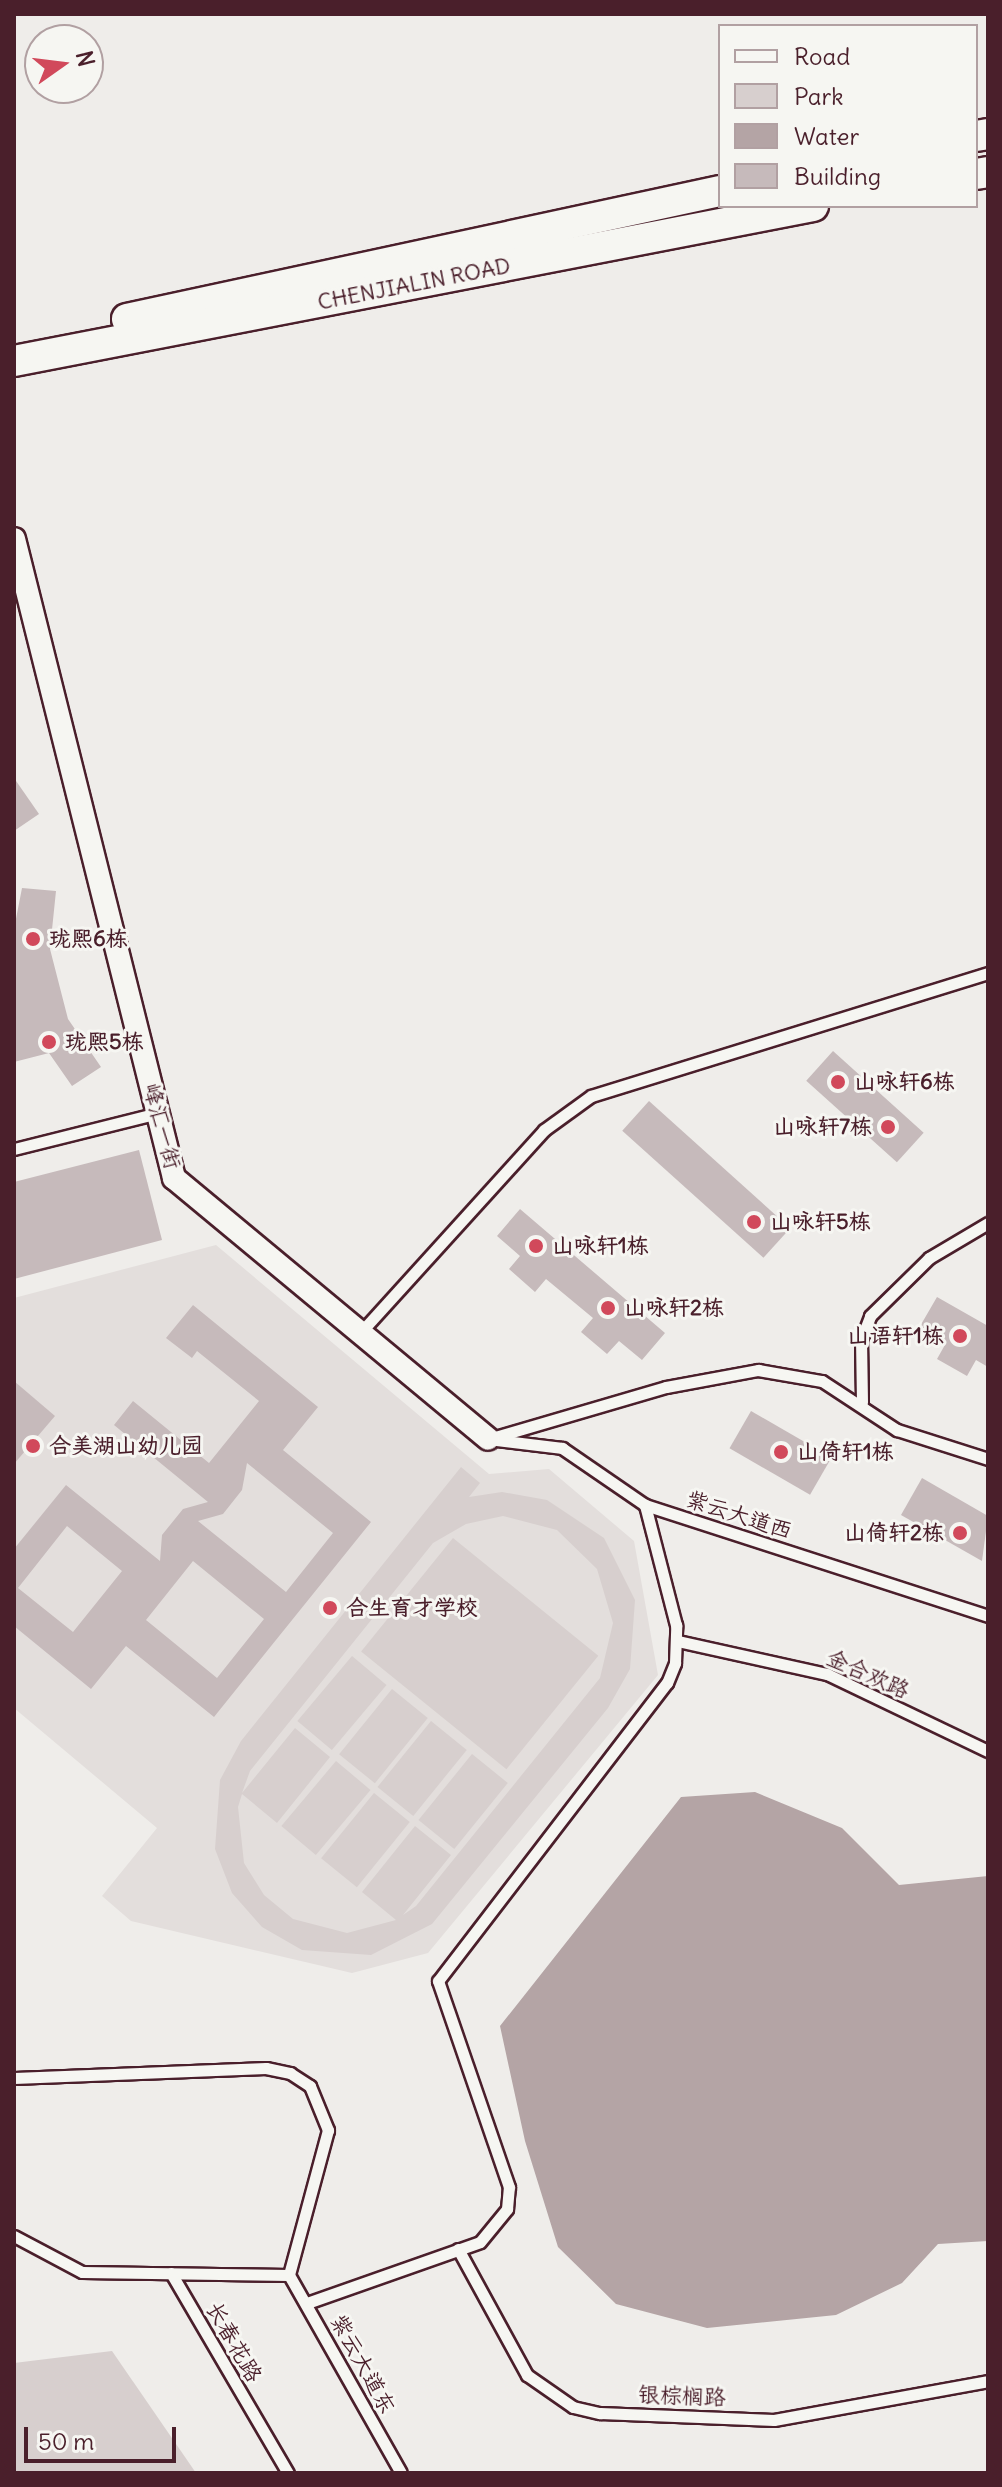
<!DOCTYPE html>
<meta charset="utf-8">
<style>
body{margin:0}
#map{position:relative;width:1002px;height:2487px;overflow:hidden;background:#efedea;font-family:Delius,"LXGW WenKai TC",sans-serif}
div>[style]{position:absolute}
.built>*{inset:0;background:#e3dedc}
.green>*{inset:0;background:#d7cfce;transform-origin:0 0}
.water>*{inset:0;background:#b4a4a5}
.building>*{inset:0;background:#c6babb;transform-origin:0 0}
.roads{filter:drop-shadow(2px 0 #4a1f2b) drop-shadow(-2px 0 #4a1f2b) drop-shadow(0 2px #4a1f2b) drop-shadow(0 -2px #4a1f2b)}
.lane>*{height:11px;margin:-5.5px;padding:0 5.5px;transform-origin:5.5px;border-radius:5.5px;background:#f6f6f2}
.street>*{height:22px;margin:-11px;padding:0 11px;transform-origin:11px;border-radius:11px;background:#f6f6f2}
.secondary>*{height:30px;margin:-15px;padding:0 15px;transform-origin:15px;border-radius:15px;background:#f6f6f2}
.dots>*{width:22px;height:22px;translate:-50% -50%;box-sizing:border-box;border:4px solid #f6f6f2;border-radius:50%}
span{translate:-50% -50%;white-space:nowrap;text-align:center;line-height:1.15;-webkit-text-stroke:6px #f6f6f2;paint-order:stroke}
.street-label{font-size:22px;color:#4a1f2b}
.poi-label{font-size:22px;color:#4a1f2b;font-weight:700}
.left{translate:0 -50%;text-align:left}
.right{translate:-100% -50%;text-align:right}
.frame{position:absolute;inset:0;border:16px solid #4a1f2b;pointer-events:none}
.legend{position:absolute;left:718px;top:24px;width:260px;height:184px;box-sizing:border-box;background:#f6f6f2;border:2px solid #b1a0a2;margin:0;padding:10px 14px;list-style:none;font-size:24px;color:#4a1f2b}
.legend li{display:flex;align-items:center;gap:16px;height:40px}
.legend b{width:40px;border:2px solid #b1a0a2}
.north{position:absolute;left:24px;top:24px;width:80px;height:80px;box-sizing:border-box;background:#f6f6f2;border:2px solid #b1a0a2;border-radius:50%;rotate:76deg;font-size:22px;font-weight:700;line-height:32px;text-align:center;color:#4a1f2b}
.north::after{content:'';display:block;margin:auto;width:28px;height:36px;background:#d1495b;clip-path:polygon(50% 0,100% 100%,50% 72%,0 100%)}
.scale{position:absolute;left:24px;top:2427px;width:152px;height:36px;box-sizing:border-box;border:4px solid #4a1f2b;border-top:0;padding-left:10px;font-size:24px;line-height:28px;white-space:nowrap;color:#4a1f2b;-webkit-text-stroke:6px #f6f6f2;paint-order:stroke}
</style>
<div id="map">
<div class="built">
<i style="clip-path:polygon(216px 1245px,489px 1474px,549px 1469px,634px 1541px,658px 1675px,428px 1953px,352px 1973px,131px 1921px,102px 1896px,157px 1828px,14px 1708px,14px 1298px)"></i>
</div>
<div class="green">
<i style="clip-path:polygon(evenodd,461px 1467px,480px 1483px,469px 1497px,502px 1492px,547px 1500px,604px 1538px,635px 1600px,630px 1669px,608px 1708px,432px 1924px,371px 1955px,302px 1950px,262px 1927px,232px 1893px,215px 1849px,220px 1780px,241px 1741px,461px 1467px,503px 1516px,557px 1530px,597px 1569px,613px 1623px,600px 1678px,416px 1906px,403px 1915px,451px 1855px,415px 1826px,362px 1892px,396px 1920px,347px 1933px,293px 1919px,264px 1895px,244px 1863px,238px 1807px,242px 1794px,277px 1823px,330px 1757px,295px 1728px,242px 1793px,250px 1771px,433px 1543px,466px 1524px,503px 1516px)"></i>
<i style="left:453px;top:1538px;width:187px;height:146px;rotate:39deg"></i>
<i style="left:352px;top:1656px;width:45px;height:85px;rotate:40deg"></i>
<i style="left:392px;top:1689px;width:46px;height:84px;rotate:39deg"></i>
<i style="left:431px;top:1721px;width:46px;height:85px;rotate:39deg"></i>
<i style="left:472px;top:1754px;width:46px;height:85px;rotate:39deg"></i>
<i style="left:336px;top:1761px;width:45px;height:85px;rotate:40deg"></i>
<i style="left:374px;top:1793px;width:46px;height:84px;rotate:39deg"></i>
<i style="clip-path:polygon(112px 2351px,196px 2473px,14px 2473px,14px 2363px)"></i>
</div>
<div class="water">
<i style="clip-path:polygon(755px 1792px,842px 1828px,899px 1885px,988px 1876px,988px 2241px,938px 2244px,902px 2283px,836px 2315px,707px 2328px,616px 2304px,558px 2247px,525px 2141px,500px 2026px,681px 1797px)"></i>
</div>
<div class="building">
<i style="clip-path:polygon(14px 778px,39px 814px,14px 831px)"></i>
<i style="clip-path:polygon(22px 888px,56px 891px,50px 949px,68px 1019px,101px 1067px,72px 1086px,49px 1053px,14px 1062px,14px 929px)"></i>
<i style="left:833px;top:1051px;width:122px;height:40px;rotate:42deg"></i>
<i style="left:649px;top:1101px;width:190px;height:40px;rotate:42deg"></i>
<i style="clip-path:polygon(139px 1150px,162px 1240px,14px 1279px,14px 1182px)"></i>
<i style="clip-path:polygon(520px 1209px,665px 1333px,642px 1360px,619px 1341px,607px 1354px,581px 1332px,593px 1318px,546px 1279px,535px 1292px,509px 1269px,520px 1256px,497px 1236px)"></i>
<i style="clip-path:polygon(937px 1297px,988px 1326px,988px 1367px,976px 1360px,967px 1376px,937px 1359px,946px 1343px,919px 1328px)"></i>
<i style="clip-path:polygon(evenodd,193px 1305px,318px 1407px,283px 1450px,371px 1522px,214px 1717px,126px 1646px,91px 1689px,14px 1626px,14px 1549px,66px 1485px,160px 1561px,162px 1535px,183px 1509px,208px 1502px,114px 1425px,133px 1401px,209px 1463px,259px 1401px,197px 1351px,192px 1358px,166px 1338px,193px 1305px,247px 1463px,333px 1533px,286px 1592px,198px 1521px,223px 1514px,242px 1490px,247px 1463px,193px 1305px,67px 1526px,122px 1571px,73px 1632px,18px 1588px,67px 1526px,193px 1305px,193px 1561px,264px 1619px,217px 1678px,146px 1620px,193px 1561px)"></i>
<i style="clip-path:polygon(14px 1381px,55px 1416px,14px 1464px)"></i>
<i style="left:751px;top:1411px;width:93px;height:43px;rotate:30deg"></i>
<i style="clip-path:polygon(922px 1478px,988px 1516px,982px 1561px,901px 1515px)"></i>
</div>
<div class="roads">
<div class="lane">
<i style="left:14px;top:1149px;width:148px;rotate:-14deg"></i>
<i style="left:360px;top:1333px;width:274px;rotate:-47.8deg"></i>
<i style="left:544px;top:1130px;width:58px;rotate:-35.9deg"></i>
<i style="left:591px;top:1096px;width:416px;rotate:-17.2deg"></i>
<i style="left:862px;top:1402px;width:62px;rotate:-90.9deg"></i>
<i style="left:861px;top:1340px;width:26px;rotate:-69deg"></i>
<i style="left:870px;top:1316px;width:83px;rotate:-44.5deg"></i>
<i style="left:929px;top:1258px;width:69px;rotate:-30.7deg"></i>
<i style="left:495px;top:1437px;width:178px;rotate:-16.3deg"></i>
<i style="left:666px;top:1387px;width:94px;rotate:-10.5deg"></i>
<i style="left:758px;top:1370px;width:65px;rotate:9.8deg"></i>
<i style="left:822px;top:1381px;width:90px;rotate:33.2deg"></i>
<i style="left:897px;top:1430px;width:96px;rotate:17.7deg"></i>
<i style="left:488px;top:1439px;width:75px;rotate:6.9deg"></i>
<i style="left:562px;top:1448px;width:101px;rotate:34.5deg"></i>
<i style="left:645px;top:1505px;width:361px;rotate:17.9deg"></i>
<i style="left:678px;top:1641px;width:153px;rotate:12.5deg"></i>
<i style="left:827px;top:1674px;width:178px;rotate:25.6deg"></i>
<i style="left:14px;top:2078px;width:252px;rotate:-2.3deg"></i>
<i style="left:266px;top:2068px;width:25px;rotate:12deg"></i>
<i style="left:290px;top:2073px;width:24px;rotate:33deg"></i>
<i style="left:310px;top:2086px;width:48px;rotate:67.8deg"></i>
<i style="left:328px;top:2130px;width:150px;rotate:105.1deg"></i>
<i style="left:14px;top:2236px;width:77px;rotate:27.9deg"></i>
<i style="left:82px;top:2272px;width:207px;rotate:0.8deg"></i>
<i style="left:458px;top:2249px;width:144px;rotate:61.3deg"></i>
<i style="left:527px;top:2375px;width:56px;rotate:34.8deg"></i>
<i style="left:573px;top:2407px;width:28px;rotate:13deg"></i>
<i style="left:600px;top:2413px;width:174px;rotate:2.3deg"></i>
<i style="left:774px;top:2420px;width:218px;rotate:-10.3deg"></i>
<i style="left:171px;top:2273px;width:232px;rotate:59.7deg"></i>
<i style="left:289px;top:2275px;width:227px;rotate:60.5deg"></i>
<i style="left:307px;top:2303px;width:183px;rotate:-19.4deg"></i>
<i style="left:480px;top:2242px;width:43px;rotate:-50.7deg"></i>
<i style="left:507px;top:2209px;width:22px;rotate:-85deg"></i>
<i style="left:509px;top:2187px;width:218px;rotate:-109deg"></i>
<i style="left:438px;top:1981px;width:376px;rotate:-52.5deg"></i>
<i style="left:667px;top:1683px;width:22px;rotate:-68deg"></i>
<i style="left:675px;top:1663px;width:38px;rotate:-88deg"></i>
<i style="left:676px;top:1625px;width:124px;rotate:-104.5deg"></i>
</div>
<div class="street">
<i style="left:14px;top:539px;width:659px;rotate:75.94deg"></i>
<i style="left:174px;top:1178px;width:408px;rotate:39.7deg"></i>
</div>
<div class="secondary">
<i style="left:976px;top:136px;width:12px;rotate:-9deg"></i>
<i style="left:976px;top:174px;width:12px;rotate:-9deg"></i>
<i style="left:127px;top:319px;width:607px;rotate:-12.18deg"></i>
<i style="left:14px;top:361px;width:814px;rotate:-10.98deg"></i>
</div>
</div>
<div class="dots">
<i style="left:33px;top:939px;background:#d1495b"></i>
<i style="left:49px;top:1042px;background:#d1495b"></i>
<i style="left:838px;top:1082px;background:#d1495b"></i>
<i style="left:888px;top:1127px;background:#d1495b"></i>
<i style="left:754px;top:1222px;background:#d1495b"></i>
<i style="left:536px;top:1246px;background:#d1495b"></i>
<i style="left:608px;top:1308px;background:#d1495b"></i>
<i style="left:960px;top:1336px;background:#d1495b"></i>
<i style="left:33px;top:1446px;background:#d1495b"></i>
<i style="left:781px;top:1452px;background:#d1495b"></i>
<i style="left:960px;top:1533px;background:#d1495b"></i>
<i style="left:330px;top:1608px;background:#d1495b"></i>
</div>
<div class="street-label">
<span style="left:414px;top:284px;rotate:-11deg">CHENJIALIN ROAD</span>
<span style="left:162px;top:1126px;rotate:75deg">峰汇一街</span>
<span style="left:739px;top:1515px;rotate:18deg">紫云大道西</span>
<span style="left:868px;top:1674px;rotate:24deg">金合欢路</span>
<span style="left:234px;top:2342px;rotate:60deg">长春花路</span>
<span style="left:363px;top:2364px;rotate:61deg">紫云大道东</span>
<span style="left:682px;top:2396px;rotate:2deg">银棕榈路</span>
</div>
<div class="poi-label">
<span class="left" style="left:49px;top:939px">珑熙6栋</span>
<span class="left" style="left:65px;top:1042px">珑熙5栋</span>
<span class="left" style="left:854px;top:1082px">山咏轩6栋</span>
<span class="right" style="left:872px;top:1127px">山咏轩7栋</span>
<span class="left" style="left:770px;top:1222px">山咏轩5栋</span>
<span class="left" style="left:552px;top:1246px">山咏轩1栋</span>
<span class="left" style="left:624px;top:1308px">山咏轩2栋</span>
<span class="right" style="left:944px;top:1336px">山语轩1栋</span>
<span class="left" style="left:49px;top:1446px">合美湖山幼儿园</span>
<span class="left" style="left:797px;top:1452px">山倚轩1栋</span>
<span class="right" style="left:944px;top:1533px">山倚轩2栋</span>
<span class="left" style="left:346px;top:1608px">合生育才学校</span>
</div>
<div class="frame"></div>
<ul class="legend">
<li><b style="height:10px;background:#f6f6f2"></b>Road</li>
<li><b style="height:22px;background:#d7cfce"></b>Park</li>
<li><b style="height:22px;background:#b4a4a5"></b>Water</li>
<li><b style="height:22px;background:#c6babb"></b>Building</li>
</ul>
<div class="north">N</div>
<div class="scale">50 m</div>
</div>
